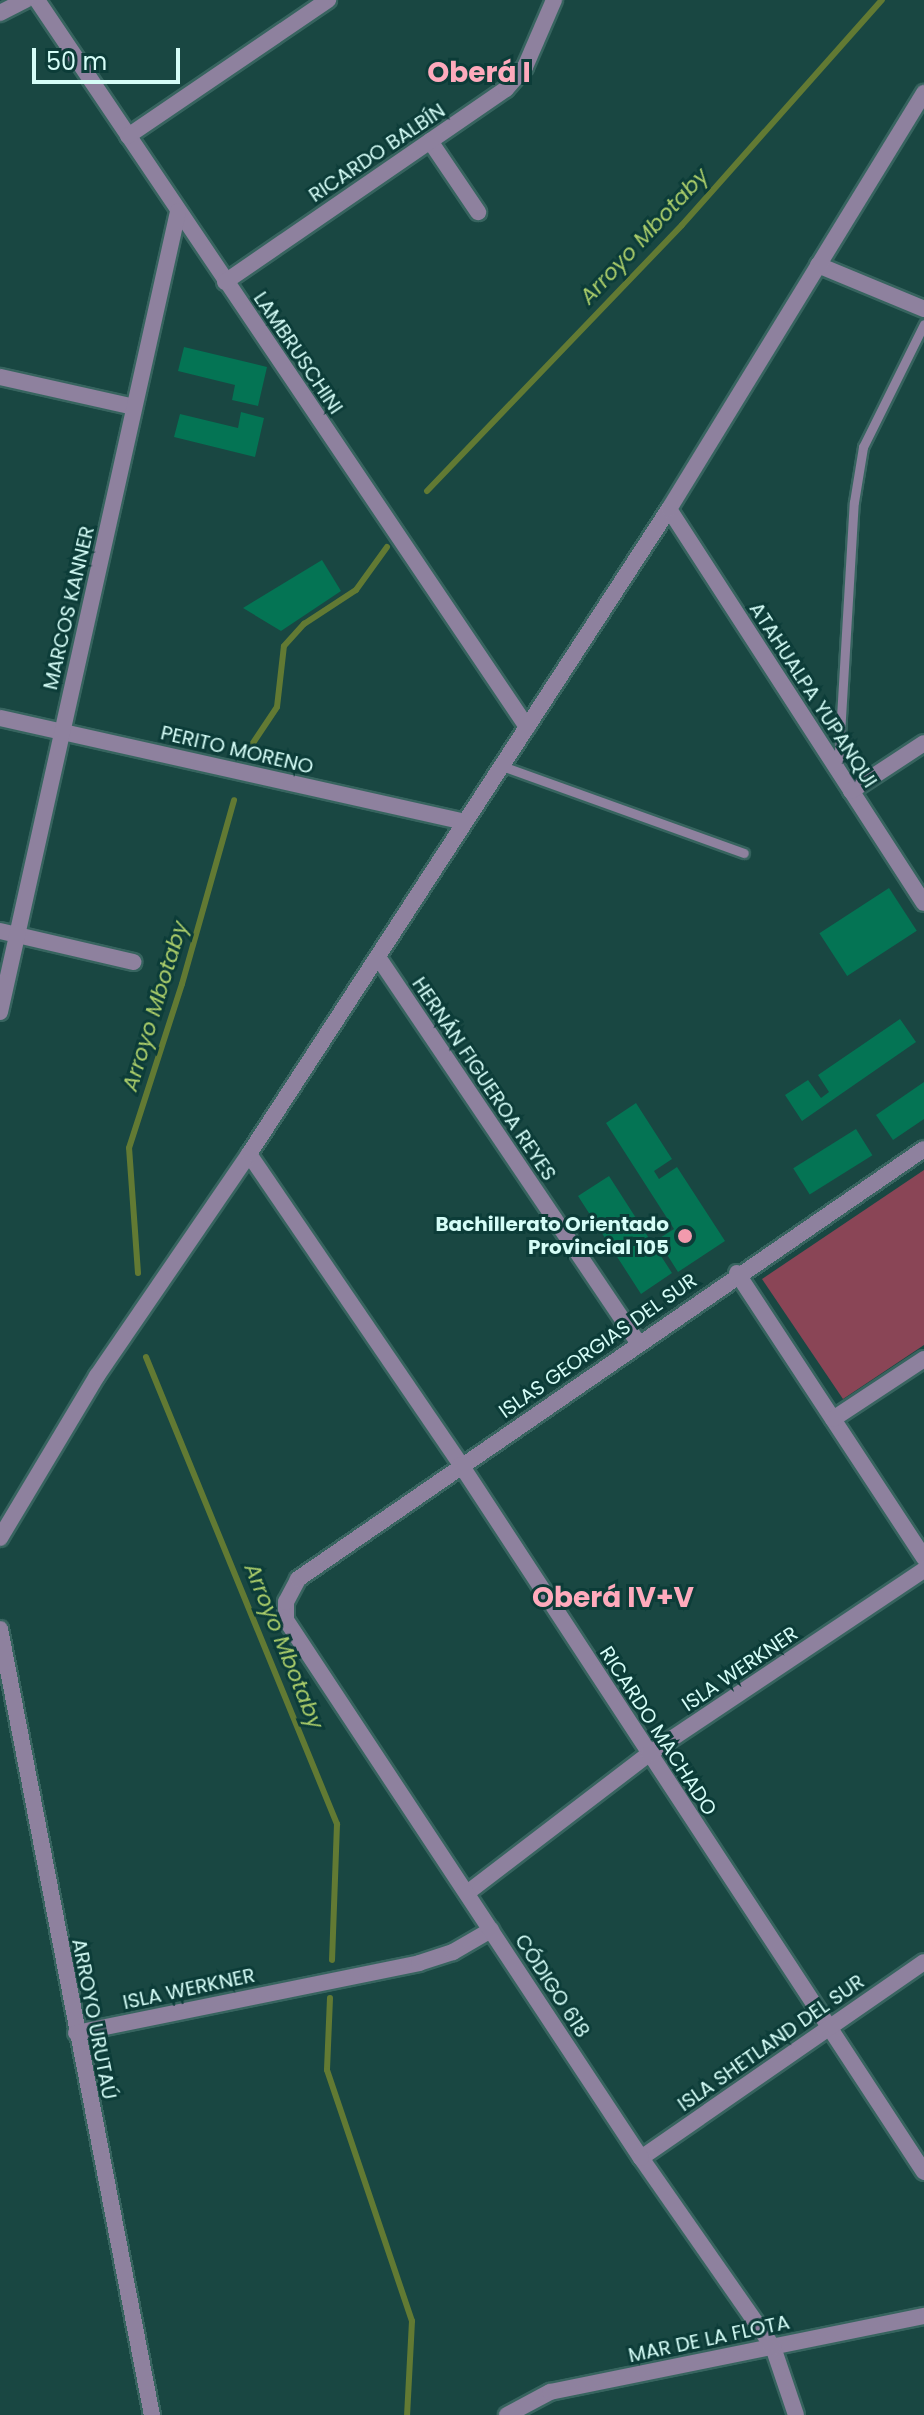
<!DOCTYPE html>
<meta charset="utf-8">
<style>
body{margin:0}
#map{position:relative;width:924px;height:2415px;overflow:hidden;background:#194742;font-family:Poppins,sans-serif}
div>[style]{position:absolute}
.green>*{inset:0;background:#8a4556}
.stream>*{height:6px;margin:-3px;padding:0 3px;transform-origin:3px;border-radius:3px;background:#627a33}
.building>*{inset:0;background:#047454;transform-origin:0 0}
.roads{filter:drop-shadow(2px 0 #37645f) drop-shadow(-2px 0 #37645f) drop-shadow(0 2px #37645f) drop-shadow(0 -2px #37645f)}
.service>*{height:9px;margin:-4.5px;padding:0 4.5px;transform-origin:4.5px;border-radius:4.5px;background:#8e819e}
.minor>*{height:16px;margin:-8px;padding:0 8px;transform-origin:8px;border-radius:8px;background:#8e819e}
.tertiary>*{height:16px;margin:-8px;padding:0 8px;transform-origin:8px;border-radius:8px;background:#8e819e}
.dots>*{width:22px;height:22px;translate:-50% -50%;box-sizing:border-box;border:4px solid #0c3c38;border-radius:50%}
span{translate:-50% -50%;white-space:nowrap;text-align:center;line-height:1.15;-webkit-text-stroke:6px #0c3c38;paint-order:stroke}
.street-label{font-size:20px;color:#d5fdf7}
.poi-label{font-size:20px;color:#d5fdf7;font-weight:700}
.right{translate:-100% -50%;text-align:right}
.water-label{font-size:22px;color:#aacd6a;font-style:italic}
.district-label{font-size:28px;color:#feaabc;font-weight:700}
.scale{position:absolute;left:32px;top:48px;width:148px;height:36px;box-sizing:border-box;border:4px solid #d5fdf7;border-top:0;padding-left:10px;font-size:24px;line-height:28px;white-space:nowrap;color:#d5fdf7;-webkit-text-stroke:6px #0c3c38;paint-order:stroke}
</style>
<div id="map">
<div class="green">
<i style="clip-path:polygon(924px 1170px,924px 1345px,843px 1399px,762px 1279px)"></i>
</div>
<div class="stream">
<i style="left:427px;top:491px;width:368px;rotate:-46.2deg"></i>
<i style="left:682px;top:225px;width:301px;rotate:-48.4deg"></i>
<i style="left:253px;top:743px;width:43px;rotate:-56.3deg"></i>
<i style="left:277px;top:707px;width:61px;rotate:-83.5deg"></i>
<i style="left:284px;top:646px;width:30px;rotate:-48deg"></i>
<i style="left:304px;top:624px;width:62px;rotate:-33.2deg"></i>
<i style="left:356px;top:590px;width:53px;rotate:-54.2deg"></i>
<i style="left:138px;top:1273px;width:125px;rotate:-94.1deg"></i>
<i style="left:129px;top:1148px;width:172px;rotate:-72.1deg"></i>
<i style="left:182px;top:984px;width:191px;rotate:-74.2deg"></i>
<i style="left:146px;top:1357px;width:505px;rotate:67.76deg"></i>
<i style="left:337px;top:1824px;width:136px;rotate:92.1deg"></i>
<i style="left:330px;top:1998px;width:72px;rotate:92.4deg"></i>
<i style="left:327px;top:2070px;width:265px;rotate:71.3deg"></i>
<i style="left:412px;top:2321px;width:94px;rotate:93deg"></i>
</div>
<div class="building">
<i style="clip-path:polygon(184px 347px,267px 367px,258px 406px,232px 400px,235px 385px,178px 371px)"></i>
<i style="clip-path:polygon(241px 412px,264px 418px,255px 457px,174px 437px,180px 414px,238px 428px)"></i>
<i style="clip-path:polygon(322px 560px,341px 591px,281px 631px,243px 608px)"></i>
<i style="left:889px;top:888px;width:51px;height:83px;rotate:57deg"></i>
<i style="clip-path:polygon(900px 1019px,916px 1042px,802px 1121px,785px 1095px,808px 1080px,821px 1098px,829px 1092px,818px 1075px)"></i>
<i style="clip-path:polygon(924px 1082px,924px 1119px,893px 1140px,876px 1115px)"></i>
<i style="clip-path:polygon(636px 1103px,672px 1159px,654px 1171px,659px 1179px,677px 1167px,725px 1241px,678px 1272px,666px 1253px,661px 1256px,672px 1273px,641px 1294px,578px 1196px,609px 1176px,652px 1243px,674px 1229px,606px 1123px)"></i>
<i style="left:856px;top:1129px;width:31px;height:74px;rotate:58deg"></i>
</div>
<div class="roads">
<div class="service">
<i style="left:502px;top:766px;width:257px;rotate:19.8deg"></i>
<i style="left:838px;top:768px;width:266px;rotate:-86.6deg"></i>
<i style="left:854px;top:502px;width:56px;rotate:-80.7deg"></i>
<i style="left:863px;top:447px;width:137px;rotate:-63.6deg"></i>
</div>
<div class="minor">
<i style="left:37px;top:0;width:877px;rotate:56.02deg"></i>
<i style="left:0;top:13px;width:29px;rotate:-27deg"></i>
<i style="left:128px;top:136px;width:242px;rotate:-34.2deg"></i>
<i style="left:430px;top:141px;width:86px;rotate:55.9deg"></i>
<i style="left:818px;top:265px;width:115px;rotate:22.5deg"></i>
<i style="left:225px;top:282px;width:341px;rotate:-34.5deg"></i>
<i style="left:506px;top:89px;width:29px;rotate:-49deg"></i>
<i style="left:525px;top:67px;width:73px;rotate:-66.6deg"></i>
<i style="left:0;top:377px;width:137px;rotate:12.6deg"></i>
<i style="left:669px;top:509px;width:469px;rotate:57.1deg"></i>
<i style="left:0;top:718px;width:476px;rotate:12.6deg"></i>
<i style="left:851px;top:791px;width:87px;rotate:-33.3deg"></i>
<i style="left:0;top:931px;width:137px;rotate:13.1deg"></i>
<i style="left:378px;top:957px;width:465px;rotate:56deg"></i>
<i style="left:0;top:1012px;width:820px;rotate:-77.46deg"></i>
<i style="left:249px;top:1154px;width:376px;rotate:55.7deg"></i>
<i style="left:461px;top:1465px;width:845px;rotate:56.78deg"></i>
<i style="left:737px;top:1273px;width:341px;rotate:56.7deg"></i>
<i style="left:833px;top:1419px;width:109px;rotate:-33.4deg"></i>
<i style="left:0;top:1629px;width:801px;rotate:79.06deg"></i>
<i style="left:467px;top:1893px;width:229px;rotate:-37.4deg"></i>
<i style="left:649px;top:1754px;width:331px;rotate:-33.8deg"></i>
<i style="left:76px;top:2033px;width:350px;rotate:-11.5deg"></i>
<i style="left:419px;top:1963px;width:36px;rotate:-18deg"></i>
<i style="left:453px;top:1952px;width:44px;rotate:-30.1deg"></i>
<i style="left:641px;top:2158px;width:344px;rotate:-34.7deg"></i>
<i style="left:507px;top:2415px;width:49px;rotate:-28.1deg"></i>
<i style="left:550px;top:2392px;width:382px;rotate:-11.5deg"></i>
<i style="left:796px;top:2415px;width:72px;rotate:-108.7deg"></i>
<i style="left:773px;top:2347px;width:231px;rotate:-124.9deg"></i>
<i style="left:641px;top:2158px;width:645px;rotate:-123.42deg"></i>
<i style="left:286px;top:1620px;width:18px;rotate:-90deg"></i>
<i style="left:286px;top:1602px;width:26px;rotate:-62deg"></i>
<i style="left:298px;top:1579px;width:759px;rotate:-34.49deg"></i>
</div>
<div class="tertiary">
<i style="left:0;top:1538px;width:189px;rotate:-59.1deg"></i>
<i style="left:97px;top:1376px;width:269px;rotate:-55.6deg"></i>
<i style="left:249px;top:1154px;width:770px;rotate:-56.93deg"></i>
<i style="left:669px;top:509px;width:488px;rotate:-58.5deg"></i>
</div>
</div>
<div class="dots">
<i style="left:685px;top:1236px;background:#f29aad"></i>
</div>
<div class="street-label">
<span style="left:377px;top:153px;rotate:-34deg">RICARDO BALBÍN</span>
<span style="left:298px;top:353px;rotate:56deg">LAMBRUSCHINI</span>
<span style="left:69px;top:608px;rotate:-77deg">MARCOS KANNER</span>
<span style="left:813px;top:695px;rotate:57deg">ATAHUALPA YUPANQUI</span>
<span style="left:237px;top:750px;rotate:13deg">PERITO MORENO</span>
<span style="left:484px;top:1079px;rotate:56deg">HERNÁN FIGUEROA REYES</span>
<span style="left:598px;top:1346px;rotate:-35deg">ISLAS GEORGIAS DEL SUR</span>
<span style="left:740px;top:1669px;rotate:-34deg">ISLA WERKNER</span>
<span style="left:658px;top:1731px;rotate:57deg">RICARDO MACHADO</span>
<span style="left:552px;top:1986px;rotate:57deg">CÓDIGO 618</span>
<span style="left:189px;top:1989px;rotate:-12deg">ISLA WERKNER</span>
<span style="left:94px;top:2019px;rotate:79deg">ARROYO URUTAÚ</span>
<span style="left:771px;top:2043px;rotate:-35deg">ISLA SHETLAND DEL SUR</span>
<span style="left:709px;top:2339px;rotate:-12deg">MAR DE LA FLOTA</span>
</div>
<div class="poi-label">
<span class="right" style="left:669px;top:1236px">Bachillerato Orientado<br>Provincial 105</span>
</div>
<div class="water-label">
<span style="left:644px;top:236px;rotate:-47deg">Arroyo Mbotaby</span>
<span style="left:155px;top:1006px;rotate:-73deg">Arroyo Mbotaby</span>
<span style="left:284px;top:1646px;rotate:68deg">Arroyo Mbotaby</span>
</div>
<div class="district-label">
<span style="left:479px;top:73px">Oberá I</span>
<span style="left:613px;top:1598px">Oberá IV+V</span>
</div>
<div class="scale">50 m</div>
</div>
